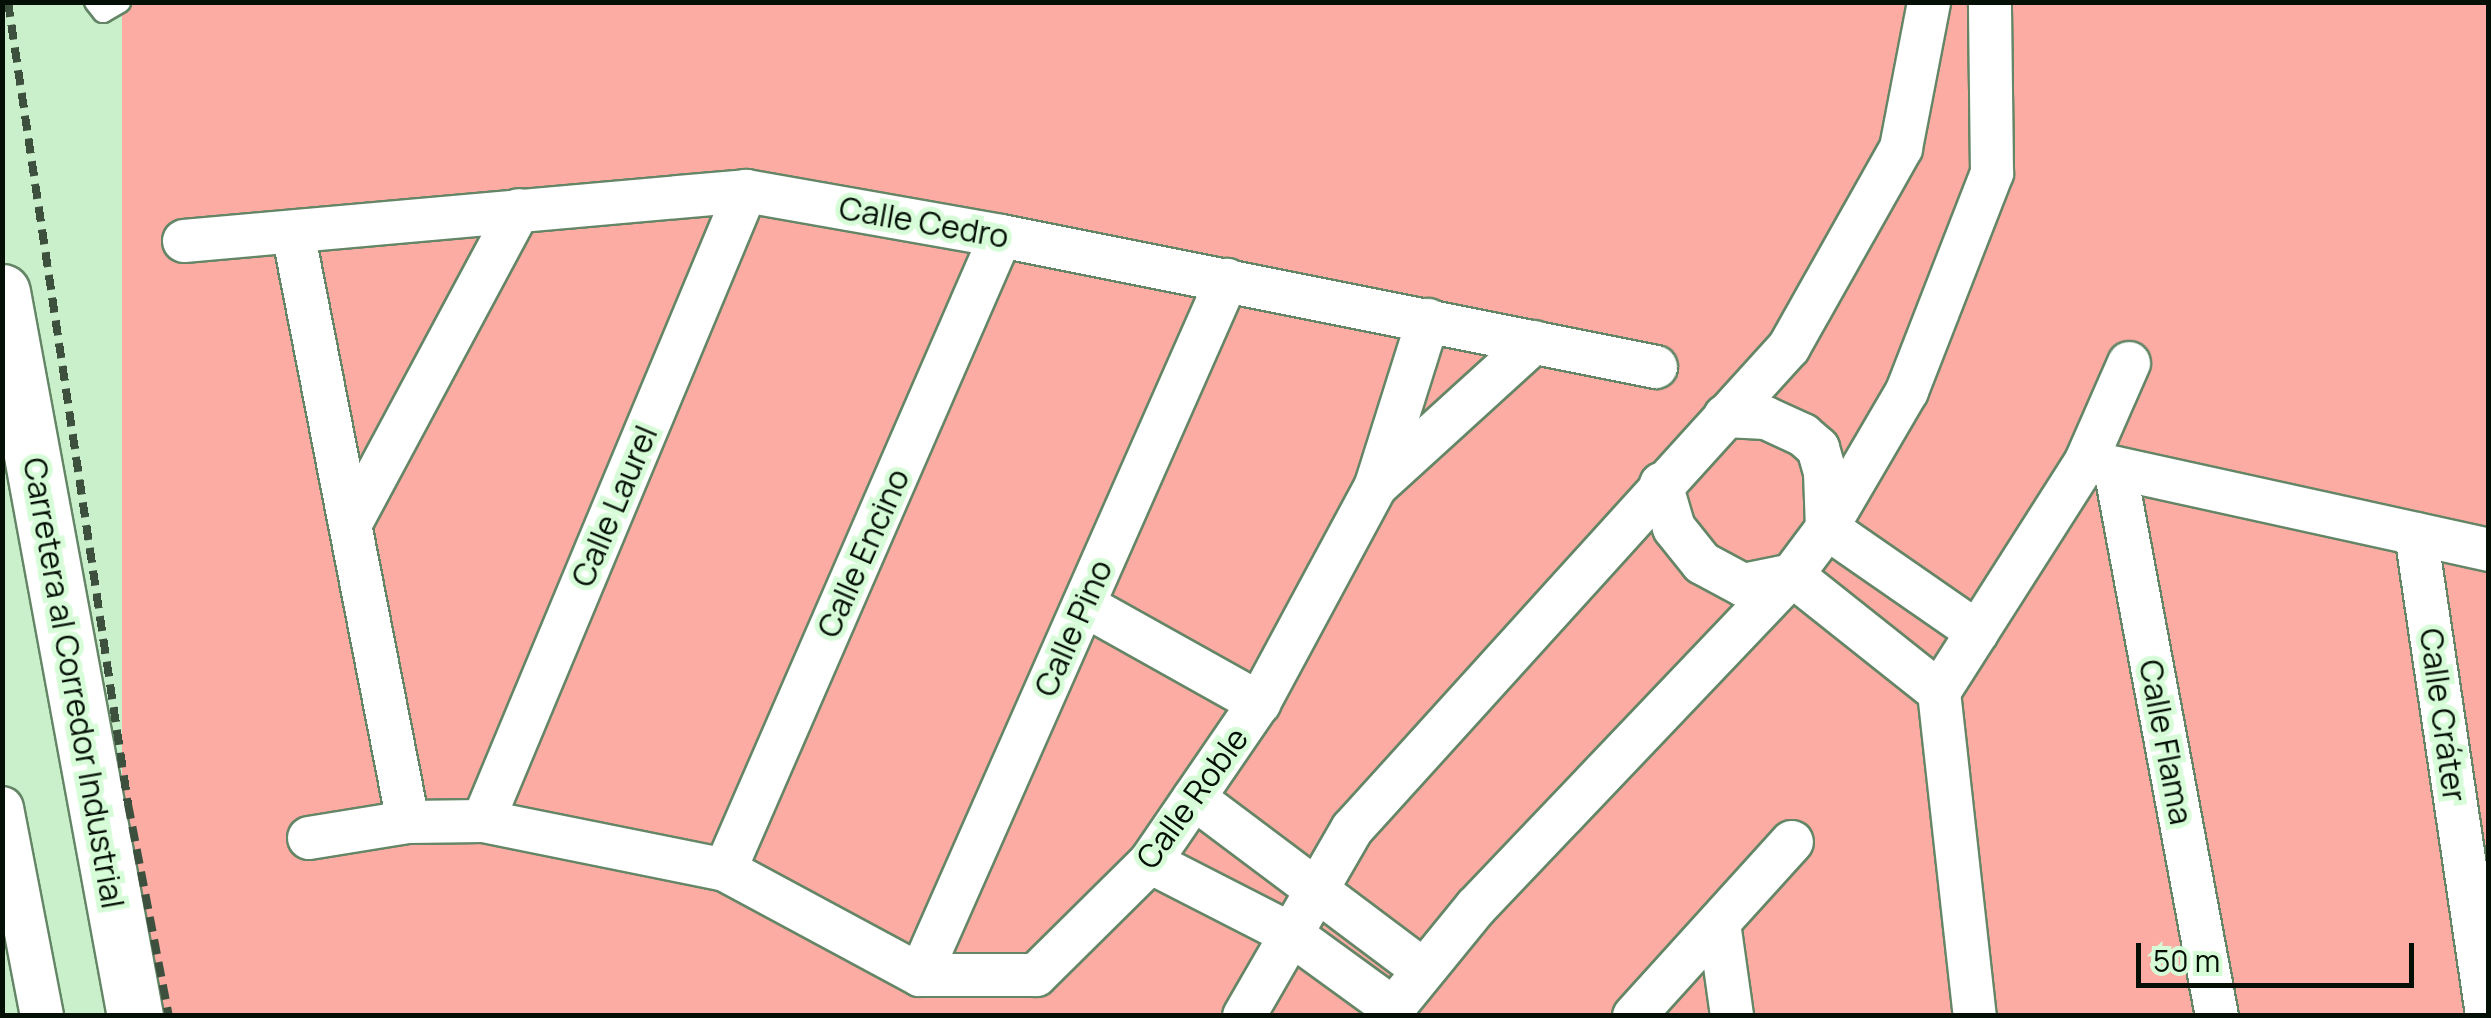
<!DOCTYPE html>
<meta charset="utf-8">
<style>
body{margin:0}
#map{position:relative;width:2491px;height:1018px;overflow:hidden;background:#caefcb;font-family:Manrope,sans-serif}
div>[style]{position:absolute}
.green>*{inset:0;background:#fdaca4;transform-origin:0 0}
.roads{filter:drop-shadow(2px 0 #648666) drop-shadow(-2px 0 #648666) drop-shadow(0 2px #648666) drop-shadow(0 -2px #648666)}
.lane>*{height:20px;margin:-10px;padding:0 10px;transform-origin:10px;border-radius:10px;background:#fff}
.street>*{height:42px;margin:-21px;padding:0 21px;transform-origin:21px;border-radius:21px;background:#fff}
.secondary>*{height:55px;margin:-27.5px;padding:0 27.5px;transform-origin:27.5px;border-radius:27.5px;background:#fff}
.rail>*{height:8px;margin-top:-4px;transform-origin:0;background:repeating-linear-gradient(90deg,#3d503e 0 15px,transparent 0 23px)}
span{translate:-50% -50%;white-space:nowrap;text-align:center;line-height:1.15;-webkit-text-stroke:10px #d7fcd8;paint-order:stroke}
.street-label{font-size:32px;color:#041005}
.frame{position:absolute;inset:0;border:5px solid #041005;pointer-events:none}
.scale{position:absolute;left:2136px;top:943px;width:278px;height:45px;box-sizing:border-box;border:5px solid #041005;border-top:0;padding-left:12px;font-size:30px;line-height:35px;white-space:nowrap;color:#041005;-webkit-text-stroke:8px #d7fcd8;paint-order:stroke}
</style>
<div id="map">
<div class="green">
<i style="left:122px;top:3px;width:2366px;height:1051px"></i>
</div>
<div class="roads">
<div class="lane">
<i style="left:95px;top:2px;width:13px;rotate:51deg"></i>
<i style="left:103px;top:12px;width:20px;rotate:-30deg"></i>
</div>
<div class="street">
<i style="left:293px;top:232px;width:601px;rotate:78.97deg"></i>
<i style="left:184px;top:241px;width:564px;rotate:-5.08deg"></i>
<i style="left:746px;top:191px;width:259px;rotate:10deg"></i>
<i style="left:1001px;top:236px;width:668px;rotate:11.31deg"></i>
<i style="left:1725px;top:416px;width:41px;rotate:2.8deg"></i>
<i style="left:1766px;top:418px;width:41px;rotate:24.7deg"></i>
<i style="left:1803px;top:435px;width:20px;rotate:41deg"></i>
<i style="left:1818px;top:448px;width:25px;rotate:74deg"></i>
<i style="left:1825px;top:472px;width:56px;rotate:88deg"></i>
<i style="left:1827px;top:528px;width:183px;rotate:34.7deg"></i>
<i style="left:2089px;top:462px;width:409px;rotate:12.4deg"></i>
<i style="left:2115px;top:468px;width:557px;rotate:79.46deg"></i>
<i style="left:1377px;top:482px;width:170px;rotate:-72.5deg"></i>
<i style="left:1661px;top:484px;width:46px;rotate:73.5deg"></i>
<i style="left:1674px;top:528px;width:45px;rotate:51.3deg"></i>
<i style="left:1702px;top:563px;width:47px;rotate:28.2deg"></i>
<i style="left:1743px;top:585px;width:50px;rotate:-11.5deg"></i>
<i style="left:1792px;top:575px;width:188px;rotate:38.5deg"></i>
<i style="left:351px;top:523px;width:355px;rotate:-61.8deg"></i>
<i style="left:2416px;top:534px;width:487px;rotate:81.6deg"></i>
<i style="left:1084px;top:605px;width:201px;rotate:29.2deg"></i>
<i style="left:1939px;top:692px;width:274px;rotate:-57.5deg"></i>
<i style="left:2086px;top:461px;width:107px;rotate:-66.3deg"></i>
<i style="left:1939px;top:692px;width:326px;rotate:83.7deg"></i>
<i style="left:1194px;top:798px;width:286px;rotate:36.9deg"></i>
<i style="left:2px;top:808px;width:212px;rotate:79.1deg"></i>
<i style="left:483px;top:821px;width:683px;rotate:-67.34deg"></i>
<i style="left:309px;top:838px;width:100px;rotate:-9.2deg"></i>
<i style="left:408px;top:822px;width:75px;rotate:-0.8deg"></i>
<i style="left:483px;top:821px;width:247px;rotate:11.4deg"></i>
<i style="left:725px;top:870px;width:221px;rotate:28.3deg"></i>
<i style="left:920px;top:975px;width:116px"></i>
<i style="left:1036px;top:975px;width:161px;rotate:-44.7deg"></i>
<i style="left:1150px;top:862px;width:193px;rotate:-55.6deg"></i>
<i style="left:1259px;top:703px;width:247px;rotate:-61.7deg"></i>
<i style="left:1376px;top:486px;width:214px;rotate:-42.3deg"></i>
<i style="left:1150px;top:862px;width:158px;rotate:27.1deg"></i>
<i style="left:1291px;top:934px;width:126px;rotate:36deg"></i>
<i style="left:725px;top:870px;width:691px;rotate:-66.48deg"></i>
<i style="left:1719px;top:923px;width:94px;rotate:82deg"></i>
<i style="left:920px;top:975px;width:760px;rotate:-66.17deg"></i>
<i style="left:1244px;top:1016px;width:216px;rotate:-60deg"></i>
<i style="left:1352px;top:829px;width:651px;rotate:-47.8deg"></i>
<i style="left:1789px;top:347px;width:228px;rotate:-60.6deg"></i>
<i style="left:1901px;top:148px;width:149px;rotate:-79.1deg"></i>
<i style="left:1387px;top:1016px;width:141px;rotate:-50.8deg"></i>
<i style="left:1476px;top:907px;width:458px;rotate:-46.4deg"></i>
<i style="left:1792px;top:575px;width:59px;rotate:-53.3deg"></i>
<i style="left:1827px;top:528px;width:159px;rotate:-59.7deg"></i>
<i style="left:1907px;top:391px;width:234px;rotate:-68.7deg"></i>
<i style="left:1992px;top:173px;width:171px;rotate:-90.7deg"></i>
<i style="left:1634px;top:1016px;width:235px;rotate:-47.8deg"></i>
</div>
<div class="secondary">
<i style="left:2px;top:292px;width:736px;rotate:79.59deg"></i>
</div>
</div>
<div class="rail">
<i style="left:8px;top:2px;width:811px;rotate:81.49deg"></i>
<i style="left:128px;top:804px;width:216px;rotate:79.1deg"></i>
</div>
<div class="street-label">
<span style="left:924px;top:222px;rotate:10deg">Calle Cedro</span>
<span style="left:614px;top:506px;rotate:-67deg">Calle Laurel</span>
<span style="left:863px;top:553px;rotate:-66deg">Calle Encino</span>
<span style="left:1073px;top:628px;rotate:-66deg">Calle Pino</span>
<span style="left:74px;top:683px;rotate:80deg">Carretera al Corredor Industrial</span>
<span style="left:2443px;top:715px;rotate:82deg">Calle Cráter</span>
<span style="left:2166px;top:742px;rotate:79deg">Calle Flama</span>
<span style="left:1192px;top:798px;rotate:-54deg">Calle Roble</span>
</div>
<div class="frame"></div>
<div class="scale">50 m</div>
</div>
